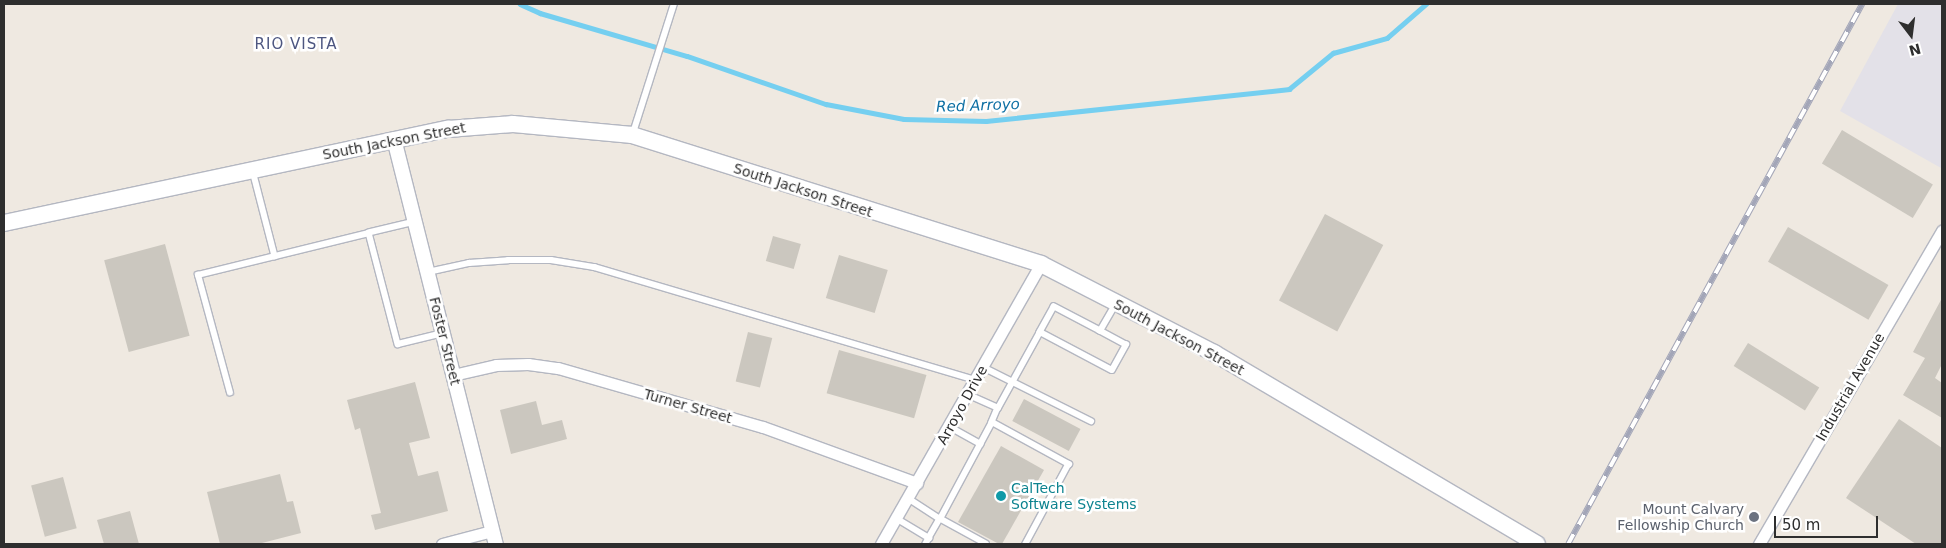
<!DOCTYPE html>
<style>
body{margin:0}
#map{position:relative;width:1946px;height:548px;overflow:hidden;background:#efe9e1;font-family:"DejaVu Sans",sans-serif}
div>[style]{position:absolute}
.industrial>*{inset:0;background:#e3e1e8}
.stream>*{height:4.5px;margin:-2.25px;padding:0 2.25px;transform-origin:2.25px;border-radius:2.25px;background:#75cff0}
.building>*{inset:0;background:#cbc7bf;transform-origin:0 0}
.roads{filter:drop-shadow(1px 0 #b4b7c1) drop-shadow(-1px 0 #b4b7c1) drop-shadow(0 1px #b4b7c1) drop-shadow(0 -1px #b4b7c1)}
.service>*{height:5.5px;margin:-2.75px;padding:0 2.75px;transform-origin:2.75px;border-radius:2.75px;background:#fff}
.minor>*{height:11px;margin:-5.5px;padding:0 5.5px;transform-origin:5.5px;border-radius:5.5px;background:#fff}
.tertiary>*{height:14px;margin:-7px;padding:0 7px;transform-origin:7px;border-radius:7px;background:#fff}
.secondary>*{height:16px;margin:-8px;padding:0 8px;transform-origin:8px;border-radius:8px;background:#fff}
.rail>*{height:5.5px;margin-top:-2.75px;transform-origin:0;background:repeating-linear-gradient(90deg,#fff 0 11px,#a3a6b8 0 22px);box-sizing:border-box;border-block:1px solid #a3a6b8}
.dots>*{width:14px;height:14px;translate:-50% -50%;box-sizing:border-box;border:2px solid #fff;border-radius:50%}
span{translate:-50% -50%;white-space:nowrap;text-align:center;line-height:1.15;-webkit-text-stroke:5px #fff;paint-order:stroke}
.street-label{font-size:14px;color:#2e2e2e}
.culture-label{font-size:14px;color:#0d838f}
.left{translate:0 -50%;text-align:left}
.worship-label{font-size:14px;color:#5b616d}
.right{translate:-100% -50%;text-align:right}
.neighbourhood-label{font-size:15px;color:#4d5680;letter-spacing:1px}
.water-label{font-size:15px;color:#0d6fa3;font-style:italic}
.frame{position:absolute;inset:0;border:5px solid #2e2e2e;pointer-events:none}
.north{position:absolute;left:1886px;top:10px;width:50px;height:50px;-webkit-text-stroke:4px #fff;paint-order:stroke;rotate:165deg;font-size:14px;font-weight:700;line-height:20px;text-align:center;color:#2e2e2e}
.north::after{content:'';display:block;margin:auto;width:18px;height:22px;background:#2e2e2e;clip-path:polygon(50% 0,100% 100%,50% 72%,0 100%)}
.scale{position:absolute;left:1774px;top:516px;width:104px;height:22px;box-sizing:border-box;border:2px solid #2e2e2e;border-top:0;padding-left:6px;font-size:15px;line-height:18px;white-space:nowrap;color:#2e2e2e;-webkit-text-stroke:4px #fff;paint-order:stroke}
</style>
<div id="map">
<div class="industrial">
<i style="clip-path:polygon(1898px 4px,1942px 4px,1941px 168px,1840px 111px)"></i>
</div>
<div class="stream">
<i style="left:520px;top:4px;width:22px;rotate:24deg"></i>
<i style="left:540px;top:13px;width:153px;rotate:16.3deg"></i>
<i style="left:687px;top:56px;width:147px;rotate:19.1deg"></i>
<i style="left:826px;top:104px;width:79px;rotate:10.9deg"></i>
<i style="left:904px;top:119px;width:82px;rotate:1.4deg"></i>
<i style="left:986px;top:121px;width:305px;rotate:-6deg"></i>
<i style="left:1289px;top:89px;width:57px;rotate:-39.3deg"></i>
<i style="left:1333px;top:53px;width:56px;rotate:-15.5deg"></i>
<i style="left:1387px;top:38px;width:52px;rotate:-41.1deg"></i>
</div>
<div class="building">
<i style="left:1842px;top:130px;width:106px;height:39px;rotate:31deg"></i>
<i style="left:1325px;top:214px;width:66px;height:98px;rotate:28deg"></i>
<i style="left:1788px;top:227px;width:116px;height:40px;rotate:30deg"></i>
<i style="left:773px;top:236px;width:29px;height:26px;rotate:16deg"></i>
<i style="left:165px;top:244px;width:95px;height:63px;rotate:75deg"></i>
<i style="left:839px;top:255px;width:51px;height:45px;rotate:17deg"></i>
<i style="clip-path:polygon(1942px 298px,1942px 364px,1935px 378px,1942px 383px,1942px 418px,1903px 395px,1925px 358px,1913px 352px)"></i>
<i style="left:748px;top:332px;width:25px;height:51px;rotate:14deg"></i>
<i style="left:1748px;top:343px;width:84px;height:27px;rotate:32deg"></i>
<i style="left:839px;top:350px;width:91px;height:45px;rotate:16deg"></i>
<i style="clip-path:polygon(415px 382px,430px 438px,409px 443px,418px 476px,438px 471px,448px 511px,375px 530px,371px 515px,381px 513px,360px 428px,355px 430px,347px 400px)"></i>
<i style="left:1024px;top:399px;width:64px;height:25px;rotate:28deg"></i>
<i style="clip-path:polygon(536px 401px,542px 425px,562px 420px,567px 439px,511px 454px,500px 410px)"></i>
<i style="clip-path:polygon(1899px 419px,1942px 448px,1942px 544px,1916px 544px,1846px 498px)"></i>
<i style="clip-path:polygon(1001px 446px,1044px 470px,1002px 544px,999px 544px,958px 522px)"></i>
<i style="clip-path:polygon(280px 474px,287px 502px,293px 501px,301px 533px,258px 544px,220px 544px,207px 492px)"></i>
<i style="left:63px;top:477px;width:53px;height:33px;rotate:75deg"></i>
<i style="clip-path:polygon(130px 511px,139px 544px,104px 544px,97px 520px)"></i>
</div>
<div class="roads">
<div class="service">
<i style="left:633px;top:133px;width:135px;rotate:-72.4deg"></i>
<i style="left:253px;top:171px;width:88px;rotate:75.5deg"></i>
<i style="left:415px;top:222px;width:47px;rotate:166.6deg"></i>
<i style="left:369px;top:233px;width:115px;rotate:75.4deg"></i>
<i style="left:398px;top:344px;width:46px;rotate:-13.7deg"></i>
<i style="left:428px;top:272px;width:42px;rotate:-12.4deg"></i>
<i style="left:469px;top:263px;width:39px;rotate:-4deg"></i>
<i style="left:508px;top:260px;width:43px"></i>
<i style="left:551px;top:260px;width:44px;rotate:9.2deg"></i>
<i style="left:594px;top:267px;width:397px;rotate:16.5deg"></i>
<i style="left:1100px;top:331px;width:52px;rotate:-152.4deg"></i>
<i style="left:1054px;top:307px;width:29px;rotate:119deg"></i>
<i style="left:1040px;top:332px;width:81px;rotate:27.8deg"></i>
<i style="left:1112px;top:370px;width:29px;rotate:-61deg"></i>
<i style="left:1126px;top:345px;width:30px;rotate:-152deg"></i>
<i style="left:1100px;top:331px;width:30px;rotate:-60deg"></i>
<i style="left:983px;top:367px;width:121px;rotate:26.6deg"></i>
<i style="left:230px;top:393px;width:122px;rotate:-105.2deg"></i>
<i style="left:198px;top:275px;width:176px;rotate:-13.8deg"></i>
<i style="left:967px;top:394px;width:34px;rotate:24deg"></i>
<i style="left:998px;top:408px;width:87px;rotate:-61.1deg"></i>
<i style="left:998px;top:408px;width:15px;rotate:113deg"></i>
<i style="left:992px;top:422px;width:88px;rotate:28.6deg"></i>
<i style="left:1069px;top:464px;width:91px;rotate:118.3deg"></i>
<i style="left:950px;top:427px;width:35px;rotate:29deg"></i>
<i style="left:908px;top:498px;width:38px;rotate:33deg"></i>
<i style="left:940px;top:519px;width:22px;rotate:120deg"></i>
<i style="left:896px;top:518px;width:39px;rotate:31deg"></i>
<i style="left:929px;top:538px;width:7px;rotate:117deg"></i>
<i style="left:986px;top:544px;width:52px;rotate:-151.5deg"></i>
<i style="left:940px;top:519px;width:110px;rotate:-61.8deg"></i>
</div>
<div class="minor">
<i style="left:453px;top:375px;width:44px;rotate:-13.1deg"></i>
<i style="left:496px;top:365px;width:32px;rotate:-2deg"></i>
<i style="left:528px;top:364px;width:30px;rotate:8deg"></i>
<i style="left:558px;top:368px;width:213px;rotate:16.1deg"></i>
<i style="left:763px;top:427px;width:164px;rotate:20deg"></i>
<i style="left:442px;top:544px;width:52px;rotate:-14.6deg"></i>
<i style="left:881px;top:544px;width:322px;rotate:-60.3deg"></i>
<i style="left:1759px;top:544px;width:363px;rotate:-59.7deg"></i>
</div>
<div class="tertiary">
<i style="left:394px;top:139px;width:418px;rotate:75.9deg"></i>
</div>
<div class="secondary">
<i style="left:4px;top:223px;width:454px;rotate:-12deg"></i>
<i style="left:448px;top:129px;width:65px;rotate:-4.4deg"></i>
<i style="left:513px;top:124px;width:120px;rotate:5.3deg"></i>
<i style="left:632px;top:135px;width:429px;rotate:17.5deg"></i>
<i style="left:1041px;top:264px;width:195px;rotate:27.2deg"></i>
<i style="left:1214px;top:353px;width:375px;rotate:30.6deg"></i>
</div>
</div>
<div class="rail">
<i style="left:1568px;top:544px;width:615px;rotate:-61.43deg"></i>
</div>
<div class="dots">
<i style="left:1001px;top:496px;background:#0f9aa8"></i>
<i style="left:1754px;top:517px;background:#6b7280"></i>
</div>
<div class="street-label">
<span style="left:394px;top:141px;rotate:-11deg">South Jackson Street</span>
<span style="left:803px;top:190px;rotate:18deg">South Jackson Street</span>
<span style="left:1179px;top:337px;rotate:28deg">South Jackson Street</span>
<span style="left:445px;top:341px;rotate:76deg">Foster Street</span>
<span style="left:1850px;top:387px;rotate:-60deg">Industrial Avenue</span>
<span style="left:962px;top:405px;rotate:-61deg">Arroyo Drive</span>
<span style="left:688px;top:406px;rotate:16deg">Turner Street</span>
</div>
<div class="culture-label">
<span class="left" style="left:1011px;top:496px">CalTech<br>Software Systems</span>
</div>
<div class="worship-label">
<span class="right" style="left:1744px;top:517px">Mount Calvary<br>Fellowship Church</span>
</div>
<div class="neighbourhood-label">
<span style="left:296px;top:45px">RIO VISTA</span>
</div>
<div class="water-label">
<span style="left:978px;top:106px;rotate:-2deg">Red Arroyo</span>
</div>
<div class="frame"></div>
<div class="north">N</div>
<div class="scale">50 m</div>
</div>
